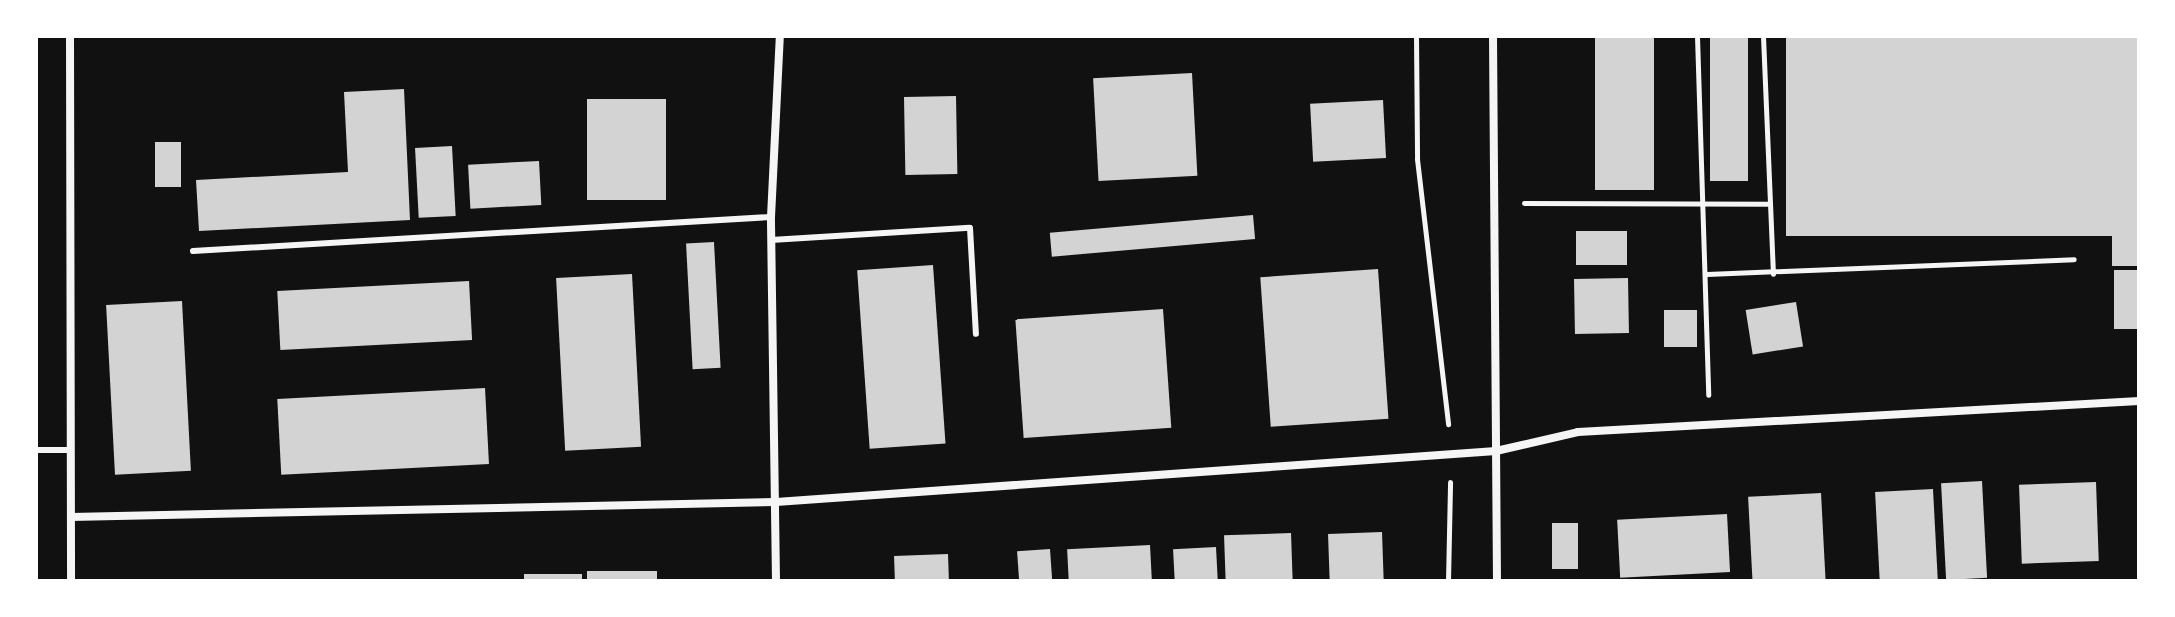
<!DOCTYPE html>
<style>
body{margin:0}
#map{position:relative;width:2175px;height:617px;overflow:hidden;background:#111;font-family:"PT Sans Narrow",sans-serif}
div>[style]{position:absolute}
.building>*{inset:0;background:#d3d3d3;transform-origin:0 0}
.path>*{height:5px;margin:-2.5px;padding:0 2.5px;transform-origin:2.5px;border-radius:2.5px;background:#f5f5f5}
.service>*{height:6px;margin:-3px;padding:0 3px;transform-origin:3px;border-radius:3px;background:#f5f5f5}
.minor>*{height:8px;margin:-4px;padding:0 4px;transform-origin:4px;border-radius:4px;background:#f5f5f5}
span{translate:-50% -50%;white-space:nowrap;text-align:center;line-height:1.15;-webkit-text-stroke:6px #fff;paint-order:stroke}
.frame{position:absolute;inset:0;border:38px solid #fff;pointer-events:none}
</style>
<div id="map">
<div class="building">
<i style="left:1595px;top:36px;width:59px;height:154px"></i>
<i style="left:1710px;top:36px;width:38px;height:145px"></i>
<i style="left:1786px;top:36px;width:353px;height:200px"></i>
<i style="left:1192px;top:73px;width:103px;height:99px;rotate:87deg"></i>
<i style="clip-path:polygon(404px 89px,410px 220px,199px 231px,196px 180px,348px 172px,344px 92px)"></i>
<i style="left:956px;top:96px;width:78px;height:52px;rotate:89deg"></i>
<i style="left:587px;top:99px;width:79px;height:101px"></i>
<i style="left:1383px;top:100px;width:58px;height:73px;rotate:87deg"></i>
<i style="left:181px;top:142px;width:45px;height:26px;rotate:90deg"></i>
<i style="left:452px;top:146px;width:70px;height:37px;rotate:87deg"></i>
<i style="left:539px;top:161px;width:44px;height:71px;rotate:87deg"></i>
<i style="left:1253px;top:215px;width:24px;height:204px;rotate:85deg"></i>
<i style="left:2139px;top:223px;width:43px;height:27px;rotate:90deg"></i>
<i style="left:1627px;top:231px;width:34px;height:51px;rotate:90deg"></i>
<i style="left:714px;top:242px;width:126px;height:28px;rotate:87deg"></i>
<i style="left:933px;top:265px;width:179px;height:76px;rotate:86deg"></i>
<i style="left:1378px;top:269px;width:150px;height:118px;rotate:86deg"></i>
<i style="left:2139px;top:270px;width:59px;height:25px;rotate:90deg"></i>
<i style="left:632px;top:274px;width:173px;height:76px;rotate:87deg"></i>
<i style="left:1628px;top:278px;width:55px;height:54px;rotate:89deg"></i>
<i style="left:469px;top:281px;width:59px;height:192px;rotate:87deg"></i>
<i style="left:182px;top:301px;width:170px;height:76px;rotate:87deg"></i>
<i style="left:1796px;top:302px;width:45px;height:51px;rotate:81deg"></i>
<i style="left:1163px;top:309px;width:119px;height:148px;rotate:86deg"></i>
<i style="left:1664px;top:310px;width:33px;height:37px"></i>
<i style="left:485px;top:388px;width:76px;height:208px;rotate:87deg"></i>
<i style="left:1982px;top:481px;width:97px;height:41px;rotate:87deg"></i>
<i style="left:2096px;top:482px;width:79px;height:77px;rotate:88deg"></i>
<i style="left:1933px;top:489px;width:92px;height:58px;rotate:87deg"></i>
<i style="left:1821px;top:493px;width:88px;height:73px;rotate:87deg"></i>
<i style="left:1727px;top:514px;width:58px;height:110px;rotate:87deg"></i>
<i style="left:1552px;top:523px;width:26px;height:46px"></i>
<i style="left:1382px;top:532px;width:49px;height:54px;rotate:88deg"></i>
<i style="left:1291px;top:533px;width:48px;height:67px;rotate:88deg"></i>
<i style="left:1150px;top:545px;width:36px;height:83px;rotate:87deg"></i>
<i style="left:1216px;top:547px;width:34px;height:43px;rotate:87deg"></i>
<i style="left:1050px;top:549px;width:32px;height:33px;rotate:86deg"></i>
<i style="left:948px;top:554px;width:27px;height:54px;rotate:88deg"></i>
<i style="left:587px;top:571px;width:70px;height:10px"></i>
<i style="left:524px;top:574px;width:58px;height:7px"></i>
</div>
<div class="path">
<i style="left:1416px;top:36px;width:123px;rotate:89.5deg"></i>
<i style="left:1417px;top:159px;width:267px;rotate:83.3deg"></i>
<i style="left:1697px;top:36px;width:359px;rotate:88.2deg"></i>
<i style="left:1763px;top:36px;width:238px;rotate:87.6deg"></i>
<i style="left:1524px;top:203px;width:246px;rotate:0.2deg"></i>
<i style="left:1707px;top:274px;width:367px;rotate:-2.3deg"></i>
<i style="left:1448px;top:581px;width:99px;rotate:-88.8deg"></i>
</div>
<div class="service">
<i style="left:771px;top:240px;width:199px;rotate:-3.5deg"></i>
<i style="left:970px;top:228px;width:106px;rotate:86.8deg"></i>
<i style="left:193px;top:251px;width:579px;rotate:-3.37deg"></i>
<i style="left:36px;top:450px;width:34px"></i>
</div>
<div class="minor">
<i style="left:70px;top:36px;width:545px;rotate:89.89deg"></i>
<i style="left:1493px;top:36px;width:545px;rotate:89.58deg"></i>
<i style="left:71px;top:517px;width:705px;rotate:-1.22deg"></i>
<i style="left:776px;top:502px;width:722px;rotate:-4.05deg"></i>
<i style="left:1496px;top:451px;width:84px;rotate:-13deg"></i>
<i style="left:1578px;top:432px;width:562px;rotate:-3.16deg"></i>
<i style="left:776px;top:581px;width:364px;rotate:-90.8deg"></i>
<i style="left:771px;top:217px;width:181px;rotate:-87.2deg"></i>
</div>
<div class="frame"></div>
</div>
